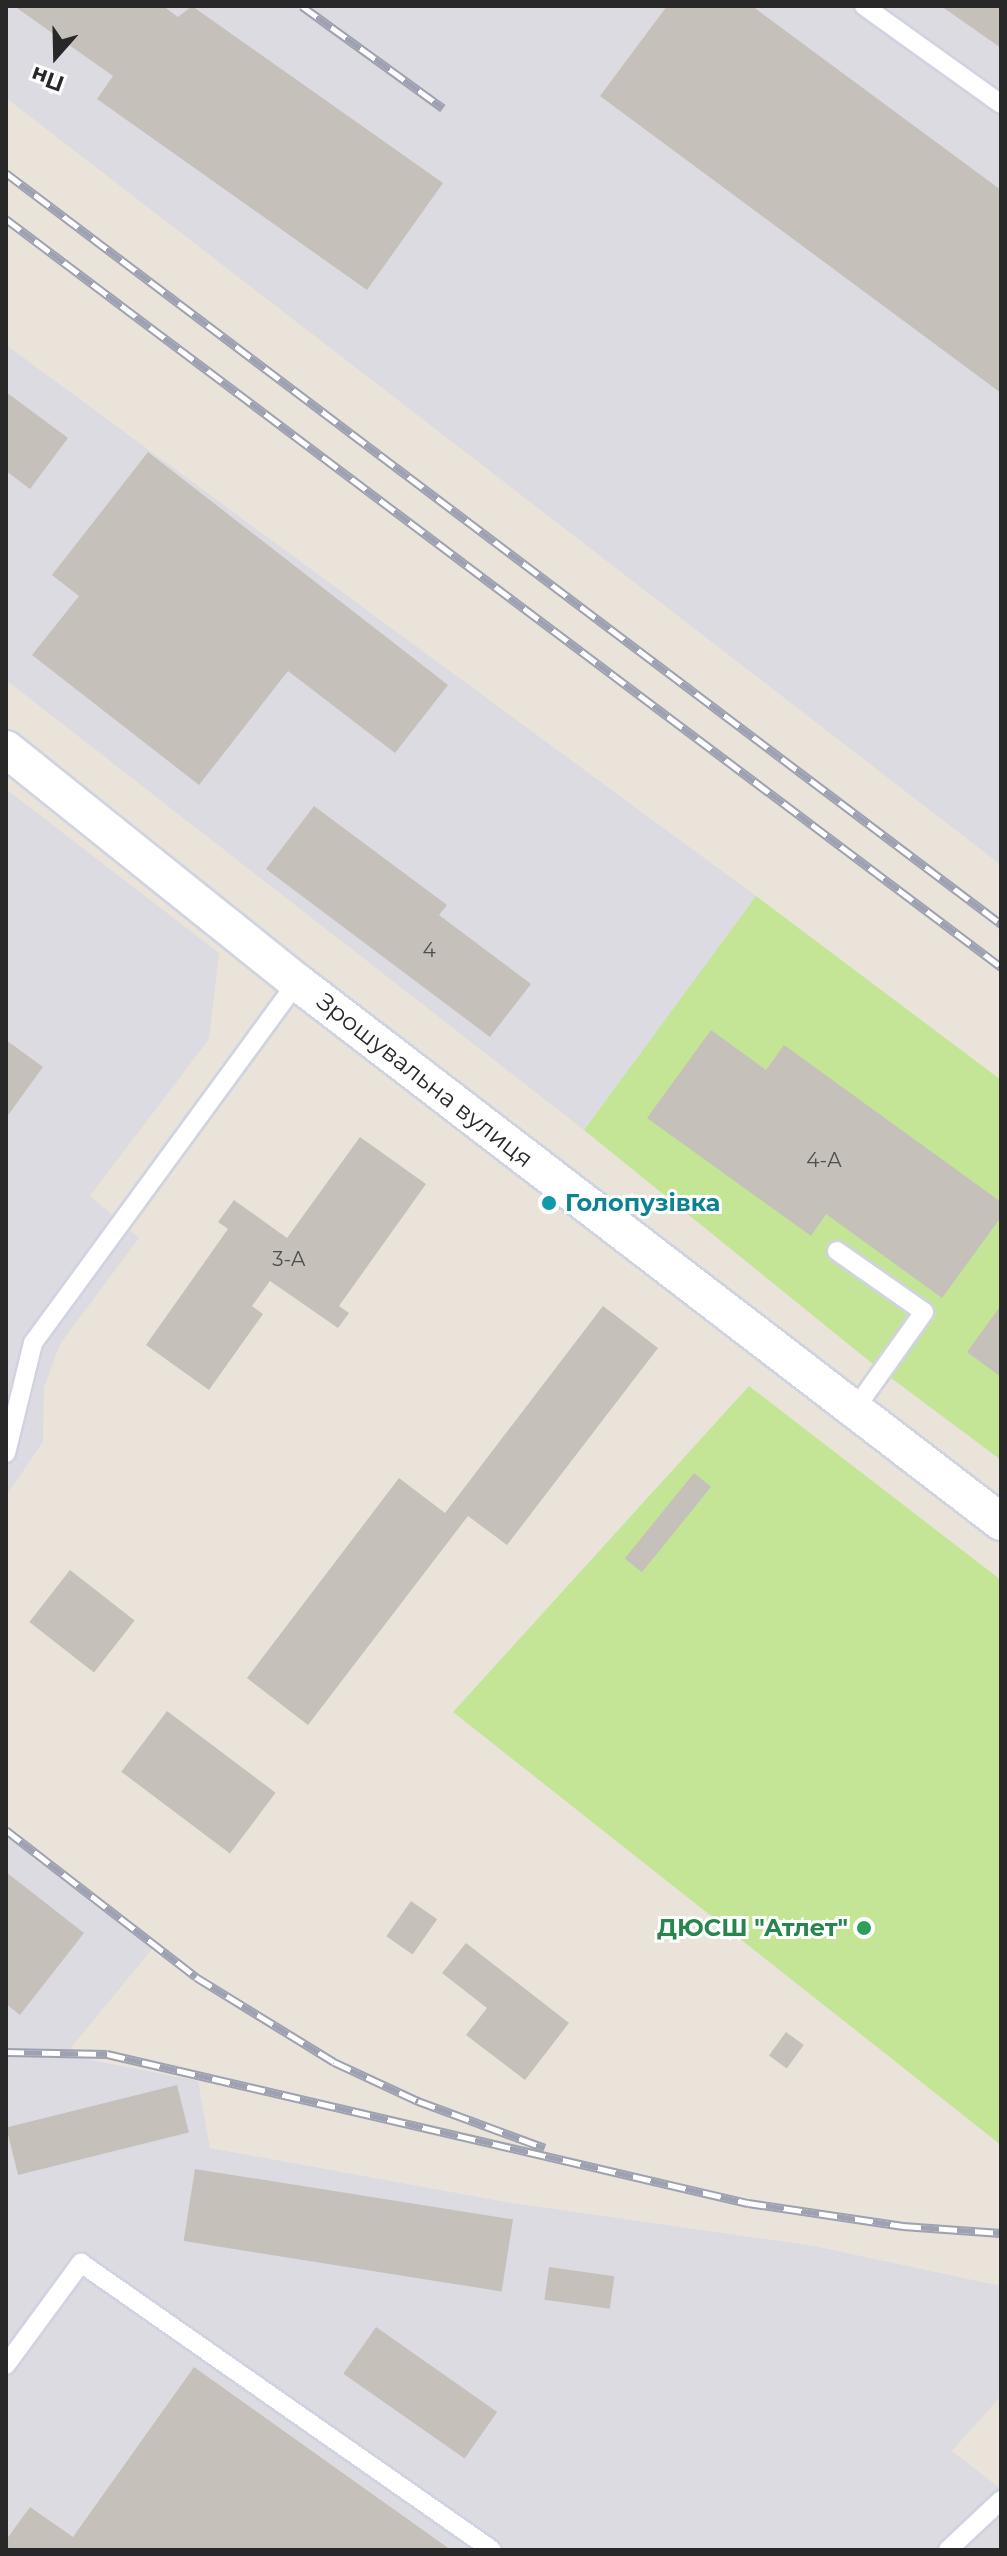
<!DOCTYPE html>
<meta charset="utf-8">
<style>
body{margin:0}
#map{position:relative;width:1007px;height:2556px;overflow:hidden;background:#eae3da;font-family:Montserrat,sans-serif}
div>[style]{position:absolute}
.industrial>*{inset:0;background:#dddbe2}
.pitch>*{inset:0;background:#c4e595}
.building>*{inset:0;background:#c5c0ba;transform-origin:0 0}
.roads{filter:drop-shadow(2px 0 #d0d3e0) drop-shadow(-2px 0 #d0d3e0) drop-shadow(0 2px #d0d3e0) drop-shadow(0 -2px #d0d3e0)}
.service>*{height:18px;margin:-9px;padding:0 9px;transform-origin:9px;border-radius:9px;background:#fff}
.minor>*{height:36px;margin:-18px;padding:0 18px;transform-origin:18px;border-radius:18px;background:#fff}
.rail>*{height:9px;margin-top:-4.5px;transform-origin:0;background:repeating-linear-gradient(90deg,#fff 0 18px,#9ea1b2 0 36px);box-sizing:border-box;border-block:2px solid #9ea1b2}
.dots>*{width:22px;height:22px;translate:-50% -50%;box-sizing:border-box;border:4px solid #fff;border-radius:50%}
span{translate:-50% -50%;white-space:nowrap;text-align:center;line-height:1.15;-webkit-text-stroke:6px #fff;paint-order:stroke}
.number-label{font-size:20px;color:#4f4e4c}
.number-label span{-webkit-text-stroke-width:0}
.street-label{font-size:24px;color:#282828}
.culture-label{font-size:24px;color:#0d838f;font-weight:700}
.left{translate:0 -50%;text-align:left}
.leisure-label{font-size:24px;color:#27864d;font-weight:700}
.right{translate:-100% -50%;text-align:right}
.frame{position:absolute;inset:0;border:8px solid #282828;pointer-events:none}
.north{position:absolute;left:16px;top:16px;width:80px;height:80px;-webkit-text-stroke:6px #fff;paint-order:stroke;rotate:200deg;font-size:22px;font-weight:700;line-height:32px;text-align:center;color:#282828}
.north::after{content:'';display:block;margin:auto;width:28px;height:36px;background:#282828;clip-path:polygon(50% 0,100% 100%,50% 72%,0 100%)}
</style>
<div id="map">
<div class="industrial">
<i style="clip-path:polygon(6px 6px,1001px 6px,1001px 865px,6px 98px)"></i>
<i style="clip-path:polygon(6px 345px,756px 896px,584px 1130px,6px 680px)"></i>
<i style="clip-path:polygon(6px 789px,219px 953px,209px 1039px,90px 1196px,139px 1238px,60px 1344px,44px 1387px,43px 1442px,6px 1496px)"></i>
<i style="clip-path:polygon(6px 1833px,157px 1943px,65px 2055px,198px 2081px,210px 2148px,512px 2203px,814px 2246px,1001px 2286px,1001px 2396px,952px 2451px,1001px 2489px,1001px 2550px,6px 2550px)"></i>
</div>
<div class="pitch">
<i style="clip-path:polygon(756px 896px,1001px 1080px,1001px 1460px,879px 1369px,584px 1130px)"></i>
<i style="clip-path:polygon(749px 1386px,1001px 1580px,1001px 2145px,453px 1712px)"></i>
</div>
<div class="building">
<i style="clip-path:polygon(14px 6px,163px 6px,178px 17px,192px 6px,443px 183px,367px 290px,97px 99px,113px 76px)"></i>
<i style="clip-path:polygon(667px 6px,752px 6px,1001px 190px,1001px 393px,600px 96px)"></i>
<i style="clip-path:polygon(941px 6px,1001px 6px,1001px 48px)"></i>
<i style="clip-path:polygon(6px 392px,68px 438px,30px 489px,6px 471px)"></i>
<i style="clip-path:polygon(148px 452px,448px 685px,395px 753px,288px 671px,199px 785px,32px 655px,79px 596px,52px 575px)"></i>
<i style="clip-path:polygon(314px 806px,447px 905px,439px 915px,531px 984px,490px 1037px,266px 869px)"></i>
<i style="clip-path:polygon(711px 1030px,766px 1070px,784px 1045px,1001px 1202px,1001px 1217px,942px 1298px,826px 1214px,811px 1236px,647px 1118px)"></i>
<i style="clip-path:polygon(6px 1040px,43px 1067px,6px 1118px)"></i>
<i style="clip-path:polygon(360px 1137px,426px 1184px,339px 1306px,349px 1313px,338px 1328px,270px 1281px,252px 1306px,263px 1314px,209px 1390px,146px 1345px,228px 1229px,218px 1222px,234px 1200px,287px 1238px)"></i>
<i style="clip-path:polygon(1001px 1305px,1001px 1377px,967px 1352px)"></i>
<i style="clip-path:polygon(603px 1306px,658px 1348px,507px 1545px,468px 1516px,308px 1725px,247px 1678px,399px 1478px,445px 1513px)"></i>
<i style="left:694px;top:1473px;width:22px;height:110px;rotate:39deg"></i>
<i style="left:70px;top:1570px;width:82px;height:66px;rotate:38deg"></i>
<i style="left:167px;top:1711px;width:136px;height:76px;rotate:37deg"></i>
<i style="clip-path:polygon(6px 1872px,84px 1933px,20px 2015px,6px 2004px)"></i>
<i style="left:411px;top:1901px;width:32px;height:43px;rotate:35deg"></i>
<i style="clip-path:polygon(466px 1943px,569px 2023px,525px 2080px,466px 2035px,487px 2008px,442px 1973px)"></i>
<i style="left:786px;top:2032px;width:22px;height:29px;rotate:36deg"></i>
<i style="left:177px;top:2085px;width:49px;height:176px;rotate:76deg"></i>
<i style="left:195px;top:2169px;width:322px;height:73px;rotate:9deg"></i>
<i style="left:549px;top:2267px;width:66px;height:33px;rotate:8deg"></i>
<i style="left:376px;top:2327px;width:148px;height:57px;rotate:35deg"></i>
<i style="clip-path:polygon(194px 2367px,451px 2550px,6px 2550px,6px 2540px,30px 2507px,73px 2537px)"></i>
</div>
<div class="roads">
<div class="service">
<i style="left:864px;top:6px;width:168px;rotate:35.6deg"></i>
<i style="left:837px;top:1251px;width:106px;rotate:35deg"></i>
<i style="left:924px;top:1312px;width:120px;rotate:125.5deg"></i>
<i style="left:6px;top:1453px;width:113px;rotate:-76.2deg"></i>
<i style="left:33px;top:1343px;width:447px;rotate:-53.8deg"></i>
<i style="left:6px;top:2365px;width:127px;rotate:-53.7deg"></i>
<i style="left:81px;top:2263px;width:501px;rotate:34.93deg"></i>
<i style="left:948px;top:2550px;width:73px;rotate:-43.3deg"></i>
</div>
<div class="minor">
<i style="left:6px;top:749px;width:373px;rotate:38.7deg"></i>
<i style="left:297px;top:982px;width:887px;rotate:37.49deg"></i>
</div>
</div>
<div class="rail">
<i style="left:302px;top:6px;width:174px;rotate:35.9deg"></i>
<i style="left:6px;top:173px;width:1247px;rotate:37.04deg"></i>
<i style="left:6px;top:219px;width:1245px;rotate:36.93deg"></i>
<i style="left:6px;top:1830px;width:240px;rotate:37.7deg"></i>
<i style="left:196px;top:1977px;width:162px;rotate:31.6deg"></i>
<i style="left:334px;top:2062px;width:93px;rotate:24.9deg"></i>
<i style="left:418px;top:2101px;width:135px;rotate:20.3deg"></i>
<i style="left:6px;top:2052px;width:101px;rotate:1.1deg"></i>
<i style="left:107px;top:2054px;width:658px;rotate:13.09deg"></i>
<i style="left:748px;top:2203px;width:157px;rotate:8.4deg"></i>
<i style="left:903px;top:2226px;width:98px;rotate:4.1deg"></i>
</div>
<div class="dots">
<i style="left:549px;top:1203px;background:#0f9aa8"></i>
<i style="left:864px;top:1928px;background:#2e9e5b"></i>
</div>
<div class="number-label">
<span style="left:429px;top:950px">4</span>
<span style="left:824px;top:1160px">4-А</span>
<span style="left:289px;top:1259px">3-А</span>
</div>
<div class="street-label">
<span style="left:425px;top:1080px;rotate:38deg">Зрошувальна вулиця</span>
</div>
<div class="culture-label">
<span class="left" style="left:565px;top:1203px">Голопузівка</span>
</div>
<div class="leisure-label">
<span class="right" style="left:848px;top:1928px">ДЮСШ "Атлет"</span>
</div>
<div class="frame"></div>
<div class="north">Пн</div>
</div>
